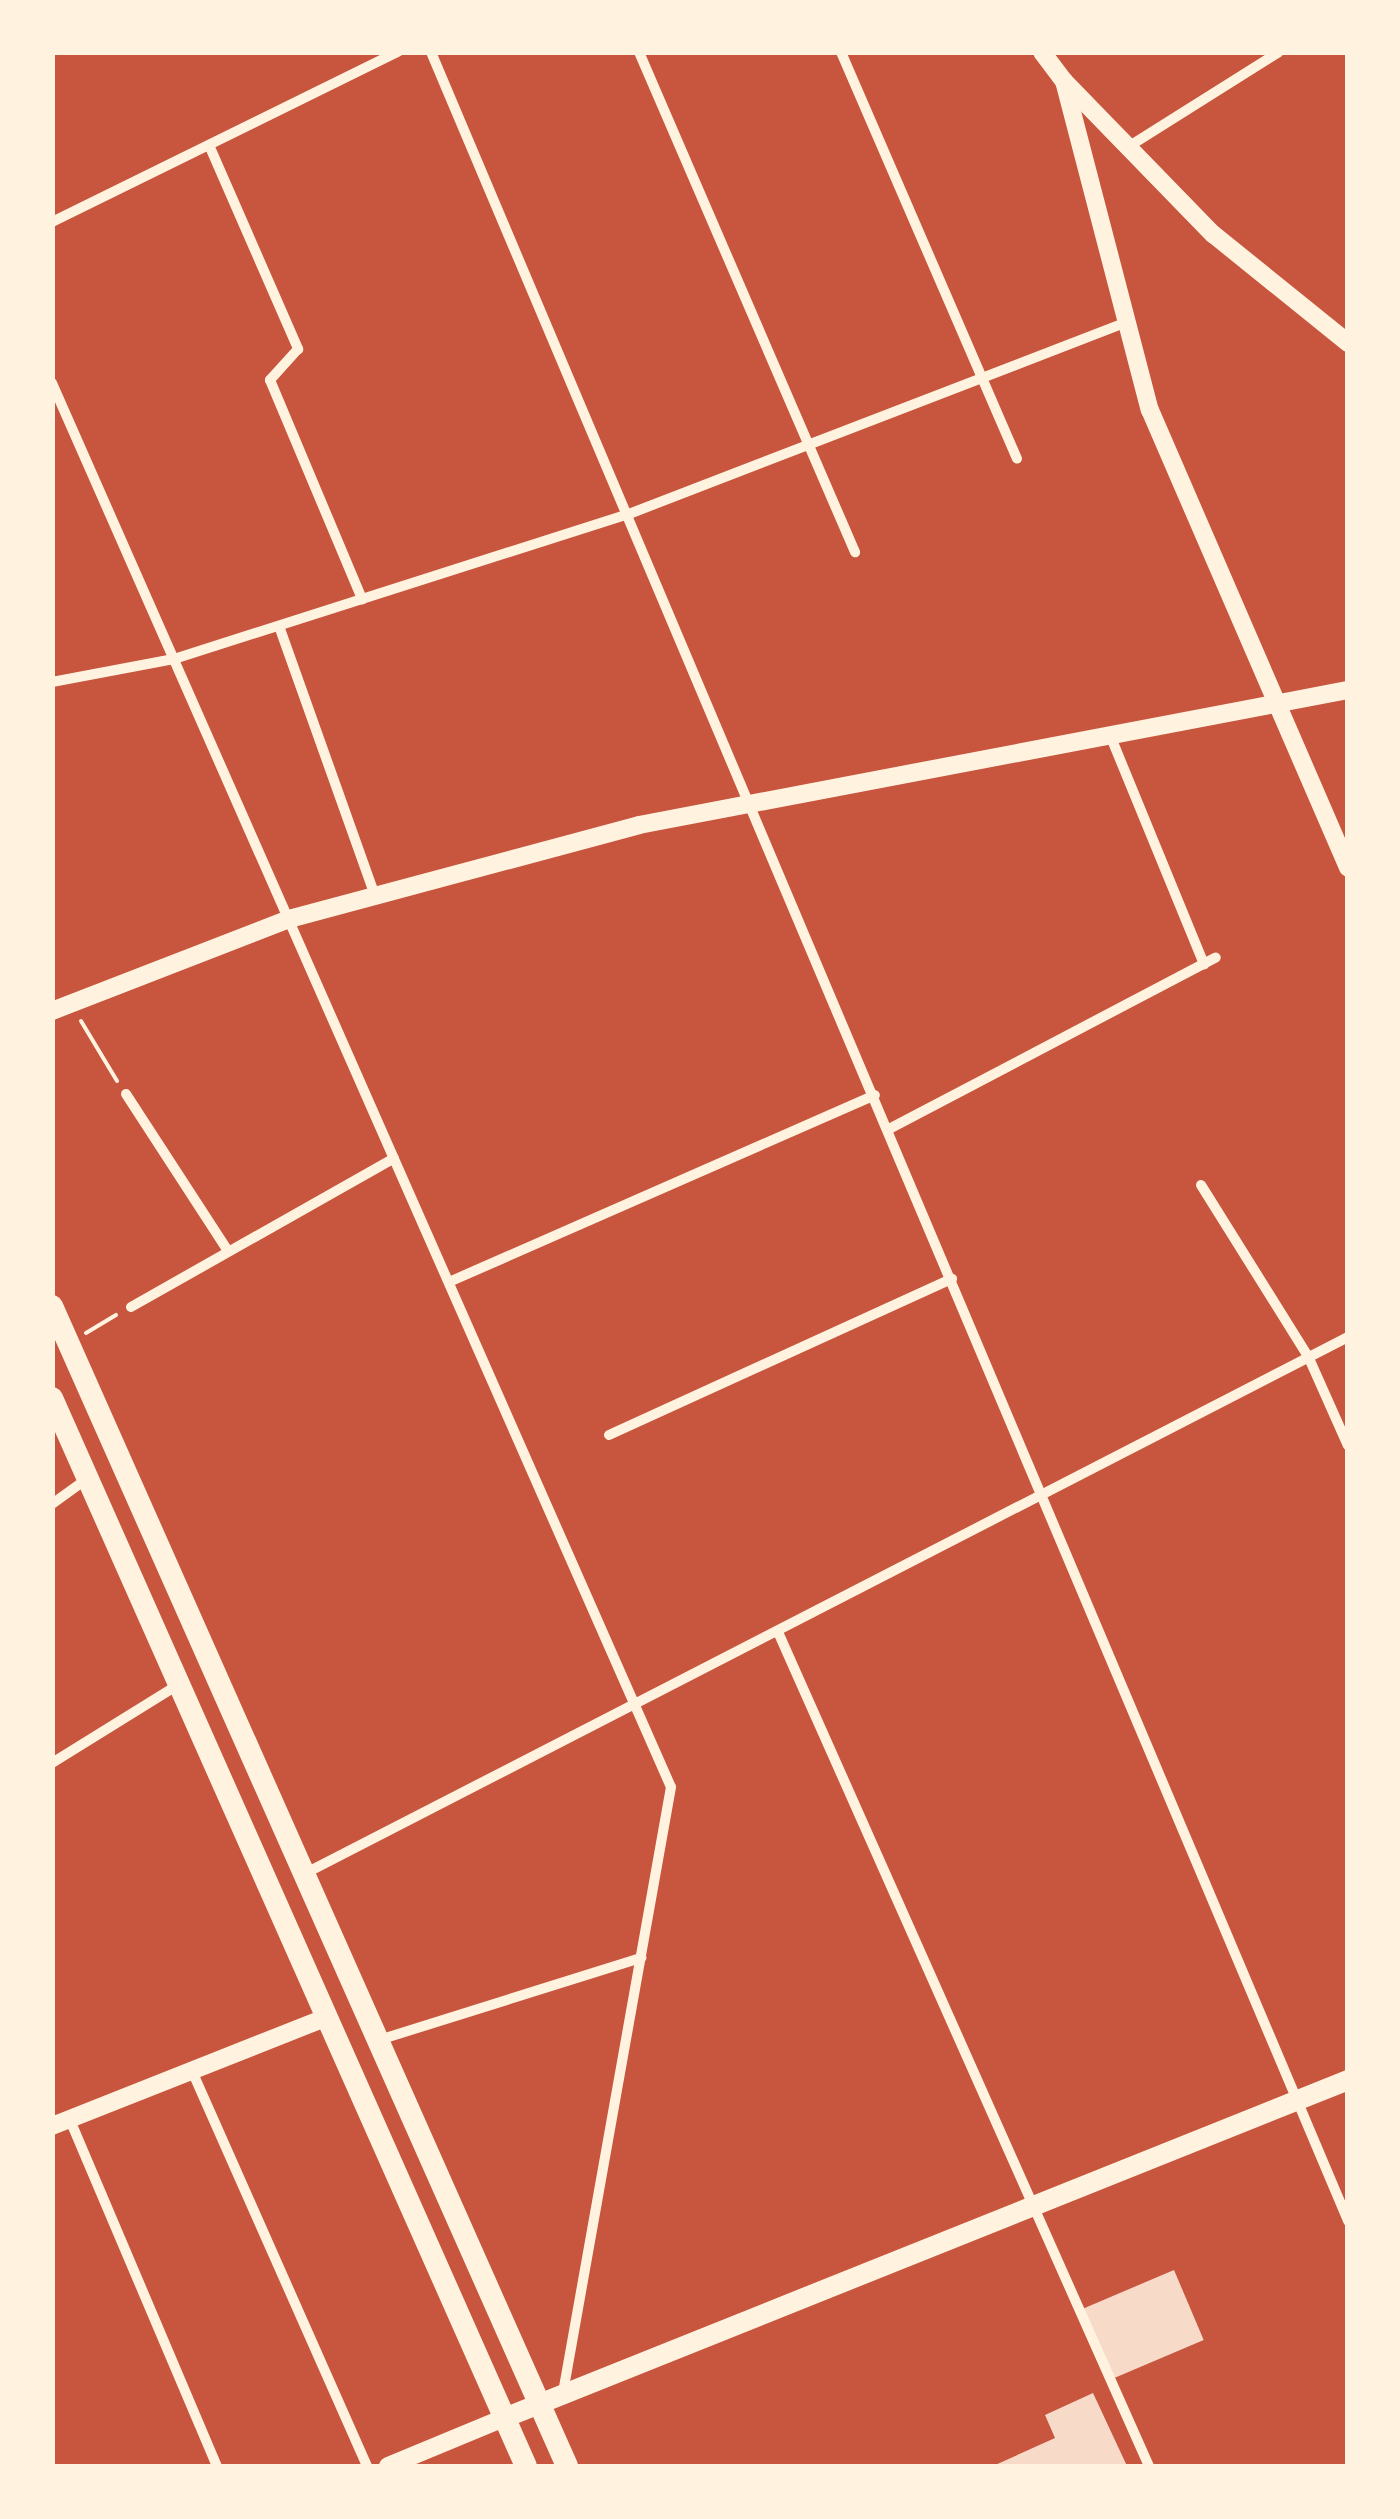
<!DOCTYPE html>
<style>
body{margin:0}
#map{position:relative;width:1400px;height:2519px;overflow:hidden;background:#c8553d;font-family:Signika,sans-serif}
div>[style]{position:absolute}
.building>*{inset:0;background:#f7dbc8;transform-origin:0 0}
.path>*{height:4px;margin:-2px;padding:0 2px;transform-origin:2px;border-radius:2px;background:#fff3e0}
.minor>*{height:10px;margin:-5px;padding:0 5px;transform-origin:5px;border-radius:5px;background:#fff3e0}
.tertiary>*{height:18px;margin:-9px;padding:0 9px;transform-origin:9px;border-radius:9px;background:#fff3e0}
.secondary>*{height:20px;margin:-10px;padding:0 10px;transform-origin:10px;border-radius:10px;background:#fff3e0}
.primary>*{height:22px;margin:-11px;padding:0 11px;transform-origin:11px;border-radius:11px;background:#fff3e0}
span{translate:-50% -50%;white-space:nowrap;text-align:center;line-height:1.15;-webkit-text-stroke:8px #fff3e0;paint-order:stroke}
.frame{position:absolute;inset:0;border:55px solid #fff3e0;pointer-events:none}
</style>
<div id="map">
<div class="building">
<i style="left:1174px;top:2270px;width:76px;height:99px;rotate:67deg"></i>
<i style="clip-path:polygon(1093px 2393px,1127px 2466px,993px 2466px,1055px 2438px,1045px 2415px)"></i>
</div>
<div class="path">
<i style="left:81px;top:1021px;width:70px;rotate:59deg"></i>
<i style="left:86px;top:1333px;width:35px;rotate:-31deg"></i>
</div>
<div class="minor">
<i style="left:431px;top:52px;width:2355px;rotate:67.08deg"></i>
<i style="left:639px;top:52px;width:545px;rotate:66.64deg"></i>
<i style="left:841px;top:52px;width:443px;rotate:66.6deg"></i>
<i style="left:209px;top:145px;width:223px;rotate:66.4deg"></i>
<i style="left:298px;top:349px;width:42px;rotate:132.1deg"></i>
<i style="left:270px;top:380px;width:238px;rotate:67.2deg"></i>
<i style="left:1128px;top:147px;width:178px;rotate:-32.2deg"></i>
<i style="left:52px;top:222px;width:386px;rotate:-26.2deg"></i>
<i style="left:52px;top:383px;width:1534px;rotate:66.21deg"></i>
<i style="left:671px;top:1787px;width:616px;rotate:100.11deg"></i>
<i style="left:279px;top:626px;width:287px;rotate:70.4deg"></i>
<i style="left:52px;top:682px;width:124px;rotate:-10.7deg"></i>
<i style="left:174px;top:659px;width:478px;rotate:-17.7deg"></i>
<i style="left:629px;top:514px;width:534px;rotate:-21.08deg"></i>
<i style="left:1110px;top:735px;width:248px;rotate:67.7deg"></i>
<i style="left:126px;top:1094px;width:187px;rotate:57deg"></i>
<i style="left:889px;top:1129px;width:369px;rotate:-27.7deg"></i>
<i style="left:1201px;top:1185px;width:202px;rotate:58deg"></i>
<i style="left:1308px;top:1356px;width:98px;rotate:66deg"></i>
<i style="left:449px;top:1282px;width:465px;rotate:-23.7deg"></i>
<i style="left:131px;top:1307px;width:302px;rotate:-29.5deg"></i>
<i style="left:609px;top:1435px;width:377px;rotate:-24.5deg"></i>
<i style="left:52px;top:1504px;width:44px;rotate:-35.8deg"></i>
<i style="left:778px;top:1632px;width:913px;rotate:66.02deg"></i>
<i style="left:52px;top:1763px;width:148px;rotate:-31.8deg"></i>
<i style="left:304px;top:1874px;width:1174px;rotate:-27.22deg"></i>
<i style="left:379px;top:2040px;width:275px;rotate:-17.4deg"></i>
<i style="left:192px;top:2071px;width:432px;rotate:66.1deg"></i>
<i style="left:70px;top:2120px;width:376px;rotate:67deg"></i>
</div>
<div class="tertiary">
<i style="left:1042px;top:52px;width:36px;rotate:53deg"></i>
<i style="left:1064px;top:81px;width:214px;rotate:45.8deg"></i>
<i style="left:1213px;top:234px;width:174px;rotate:38.9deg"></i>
<i style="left:1064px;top:81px;width:340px;rotate:75.4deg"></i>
<i style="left:1150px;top:410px;width:499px;rotate:66.6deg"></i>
<i style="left:52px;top:1011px;width:254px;rotate:-21.2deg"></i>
<i style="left:289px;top:919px;width:362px;rotate:-15deg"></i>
<i style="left:639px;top:825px;width:722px;rotate:-10.78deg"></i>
<i style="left:52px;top:2126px;width:296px;rotate:-21.6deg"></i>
<i style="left:388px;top:2466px;width:126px;rotate:-22.5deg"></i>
</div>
<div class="secondary">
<i style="left:504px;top:2418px;width:909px;rotate:-21.82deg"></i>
</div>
<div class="primary">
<i style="left:52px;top:1306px;width:1269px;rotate:66.06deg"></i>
<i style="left:52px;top:1398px;width:1168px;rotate:66.07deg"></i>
</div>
<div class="frame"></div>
</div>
